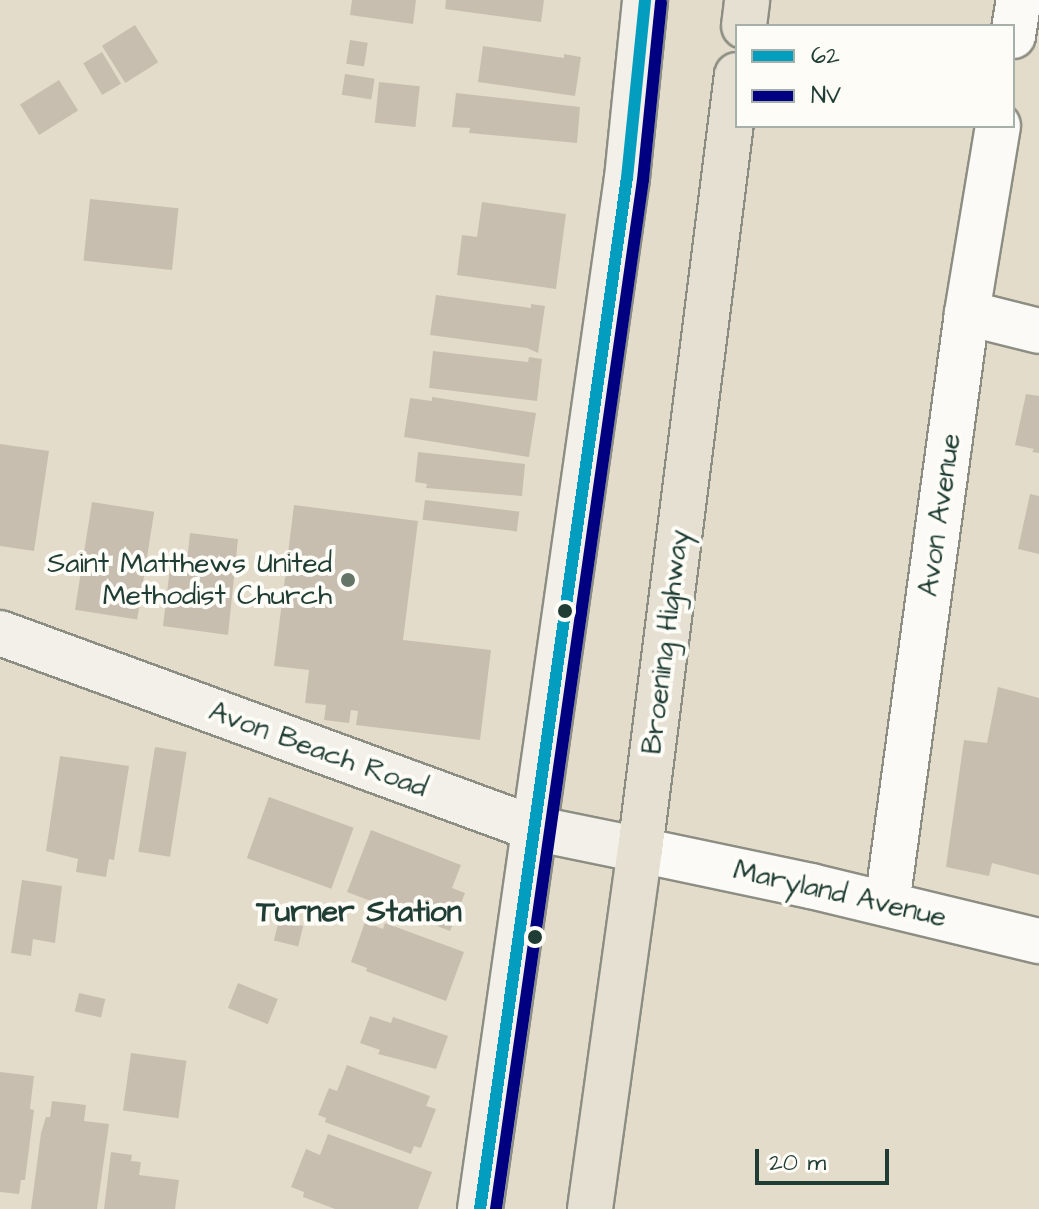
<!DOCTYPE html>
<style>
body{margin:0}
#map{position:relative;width:1039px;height:1209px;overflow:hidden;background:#e4dcca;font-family:"Architects Daughter",sans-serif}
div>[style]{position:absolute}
.building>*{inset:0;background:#c8beaf;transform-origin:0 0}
.roads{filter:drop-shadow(2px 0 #8d8e83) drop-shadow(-2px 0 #8d8e83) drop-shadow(0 2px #8d8e83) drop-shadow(0 -2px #8d8e83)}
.street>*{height:44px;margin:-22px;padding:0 22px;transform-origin:22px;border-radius:22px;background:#fbfaf7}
.secondary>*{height:44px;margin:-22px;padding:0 22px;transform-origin:22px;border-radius:22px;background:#f2f0e9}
.primary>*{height:44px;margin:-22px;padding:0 22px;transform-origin:22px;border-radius:22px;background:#e6e0d2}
.bus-1>*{height:12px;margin:-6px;padding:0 6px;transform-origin:6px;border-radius:6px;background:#039ebf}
.bus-2>*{height:12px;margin:-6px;padding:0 6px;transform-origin:6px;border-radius:6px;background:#000080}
.dots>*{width:22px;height:22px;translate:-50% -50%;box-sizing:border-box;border:4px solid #fdfcf7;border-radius:50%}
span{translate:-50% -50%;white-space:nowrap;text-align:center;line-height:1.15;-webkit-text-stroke:8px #fdfcf7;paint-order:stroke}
.street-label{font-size:28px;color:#1f3d34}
.poi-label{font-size:28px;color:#1f3d34}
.right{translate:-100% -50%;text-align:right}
.neighbourhood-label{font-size:30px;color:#1f3d34;font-weight:700}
.legend{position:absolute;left:735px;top:24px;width:280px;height:104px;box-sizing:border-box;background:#fdfcf7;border:2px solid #a4b0a9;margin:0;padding:10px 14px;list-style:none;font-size:24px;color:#1f3d34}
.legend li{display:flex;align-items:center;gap:16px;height:40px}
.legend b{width:40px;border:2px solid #a4b0a9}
.scale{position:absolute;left:755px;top:1149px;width:134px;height:36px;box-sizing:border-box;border:4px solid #1f3d34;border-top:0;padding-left:10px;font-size:24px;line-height:28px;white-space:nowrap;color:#1f3d34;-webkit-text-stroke:6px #fdfcf7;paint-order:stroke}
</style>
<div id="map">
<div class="building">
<i style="clip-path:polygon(352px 0,416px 0,413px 24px,350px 15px)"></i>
<i style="clip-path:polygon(446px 0,544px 0,541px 22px,445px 9px)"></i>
<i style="left:135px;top:25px;width:44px;height:39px;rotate:58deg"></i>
<i style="left:350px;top:40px;width:18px;height:24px;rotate:9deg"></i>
<i style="clip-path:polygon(483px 46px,564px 58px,564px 54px,581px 57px,575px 96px,478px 82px)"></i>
<i style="left:102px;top:52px;width:37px;height:22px;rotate:59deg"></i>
<i style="left:345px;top:74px;width:30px;height:21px;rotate:9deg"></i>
<i style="left:59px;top:80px;width:36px;height:46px;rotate:58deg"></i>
<i style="left:379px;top:82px;width:41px;height:41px;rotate:6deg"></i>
<i style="clip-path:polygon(456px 93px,580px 107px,577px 143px,469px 133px,470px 128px,452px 127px)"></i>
<i style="left:90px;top:199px;width:89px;height:62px;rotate:6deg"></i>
<i style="clip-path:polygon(482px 202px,566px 214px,556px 289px,457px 275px,462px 235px,477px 237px)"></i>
<i style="clip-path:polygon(436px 295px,531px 308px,531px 304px,545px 306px,538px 353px,527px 348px,430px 335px)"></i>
<i style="clip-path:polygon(433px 351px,528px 362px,529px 357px,542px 359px,537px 401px,429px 388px)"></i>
<i style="clip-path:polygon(1026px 394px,1039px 396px,1039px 453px,1032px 452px,1034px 449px,1015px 445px)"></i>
<i style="clip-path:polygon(432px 397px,536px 413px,529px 457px,404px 437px,410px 398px,432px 401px)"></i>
<i style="clip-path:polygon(0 444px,49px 451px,34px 551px,0 546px)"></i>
<i style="clip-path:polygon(418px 452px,525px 464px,522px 496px,426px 488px,427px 484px,415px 482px)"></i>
<i style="clip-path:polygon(1030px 494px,1039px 496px,1039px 554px,1018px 549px)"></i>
<i style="left:425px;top:500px;width:95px;height:20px;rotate:7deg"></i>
<i style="left:92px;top:502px;width:63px;height:109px;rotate:9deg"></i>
<i style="clip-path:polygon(294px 505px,418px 521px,403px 640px,491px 650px,480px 740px,356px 725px,358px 711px,351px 710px,349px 723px,324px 720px,326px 705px,305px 703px,309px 670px,274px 666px)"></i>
<i style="clip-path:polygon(190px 533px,238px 539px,228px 635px,163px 626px,171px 559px,187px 561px)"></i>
<i style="clip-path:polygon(998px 687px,1039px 698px,1039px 875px,992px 863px,989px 876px,946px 867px,964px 740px,987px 743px)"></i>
<i style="left:155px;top:747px;width:32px;height:106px;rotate:9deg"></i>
<i style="clip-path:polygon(60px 756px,129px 766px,114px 860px,109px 859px,106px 877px,76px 872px,78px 859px,46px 851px)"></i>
<i style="left:269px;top:797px;width:90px;height:65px;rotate:20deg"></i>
<i style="clip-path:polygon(371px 830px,461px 865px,452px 888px,465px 893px,450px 931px,347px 892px)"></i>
<i style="clip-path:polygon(22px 880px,62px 886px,55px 943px,33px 939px,31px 956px,11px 953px)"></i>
<i style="left:279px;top:920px;width:25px;height:21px;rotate:14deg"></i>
<i style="clip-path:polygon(365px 922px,383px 929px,385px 923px,464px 952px,446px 1001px,366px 971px,367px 968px,351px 962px)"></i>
<i style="left:238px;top:983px;width:43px;height:27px;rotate:22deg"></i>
<i style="left:79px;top:993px;width:27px;height:19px;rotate:13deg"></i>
<i style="clip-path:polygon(370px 1016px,391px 1023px,393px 1017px,448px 1036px,436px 1069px,378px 1054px,380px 1050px,360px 1043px)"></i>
<i style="left:131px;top:1053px;width:56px;height:58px;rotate:8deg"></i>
<i style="clip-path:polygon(347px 1065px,430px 1096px,426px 1106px,436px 1109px,421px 1148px,414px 1146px,411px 1154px,325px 1122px,326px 1118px,318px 1115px,329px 1088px,337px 1091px)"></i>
<i style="clip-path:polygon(0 1072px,34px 1076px,30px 1109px,34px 1110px,25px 1180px,21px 1180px,19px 1194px,0 1192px)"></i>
<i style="clip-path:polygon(52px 1101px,86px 1105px,84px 1121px,109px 1124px,97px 1209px,31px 1209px,41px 1133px,46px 1117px,50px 1117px)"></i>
<i style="clip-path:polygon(328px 1134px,432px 1172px,418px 1209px,335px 1209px,303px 1197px,304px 1192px,291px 1187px,306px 1149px,320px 1155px)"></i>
<i style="clip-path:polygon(111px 1152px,132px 1155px,131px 1161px,141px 1162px,139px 1175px,179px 1180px,175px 1209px,104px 1209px)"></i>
</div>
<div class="roads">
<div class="street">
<i style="left:1013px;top:36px;width:36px;rotate:-81deg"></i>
<i style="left:967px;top:313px;width:74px;rotate:14deg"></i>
<i style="left:640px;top:850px;width:175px;rotate:11.9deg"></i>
<i style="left:811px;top:886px;width:235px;rotate:13.6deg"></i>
<i style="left:887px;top:904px;width:596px;rotate:-82.29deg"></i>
<i style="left:967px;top:313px;width:190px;rotate:-80.6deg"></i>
</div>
<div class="secondary">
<i style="left:0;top:633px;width:568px;rotate:20.1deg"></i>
<i style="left:533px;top:828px;width:109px;rotate:11.6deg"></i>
<i style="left:480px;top:1209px;width:1041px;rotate:-81.89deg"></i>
<i style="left:627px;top:178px;width:179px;rotate:-84.2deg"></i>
</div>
<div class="primary">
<i style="left:744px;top:26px;width:26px;rotate:-83deg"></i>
<i style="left:590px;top:1209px;width:362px;rotate:-82.1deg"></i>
<i style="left:640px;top:850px;width:781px;rotate:-82.87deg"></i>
</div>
</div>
<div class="bus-1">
<i style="left:480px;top:1209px;width:1041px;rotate:-81.89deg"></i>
<i style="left:627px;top:178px;width:179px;rotate:-84.2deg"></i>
</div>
<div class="bus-2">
<i style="left:496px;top:1209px;width:1039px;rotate:-81.87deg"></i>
<i style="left:643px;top:180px;width:179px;rotate:-84.2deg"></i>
</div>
<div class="dots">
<i style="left:348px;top:580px;background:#647568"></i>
<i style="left:565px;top:611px;background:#1f3d34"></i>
<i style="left:535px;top:937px;background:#1f3d34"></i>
</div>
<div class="street-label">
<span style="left:940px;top:515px;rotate:-82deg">Avon Avenue</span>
<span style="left:666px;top:642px;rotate:-83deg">Broening Highway</span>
<span style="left:318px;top:750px;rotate:20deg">Avon Beach Road</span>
<span style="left:840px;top:894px;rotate:13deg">Maryland Avenue</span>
</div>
<div class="poi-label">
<span class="right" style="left:332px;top:580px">Saint Matthews United<br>Methodist Church</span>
</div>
<div class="neighbourhood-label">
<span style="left:359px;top:912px">Turner Station</span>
</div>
<ul class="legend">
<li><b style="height:10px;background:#039ebf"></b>62</li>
<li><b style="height:10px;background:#000080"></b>NV</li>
</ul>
<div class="scale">20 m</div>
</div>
